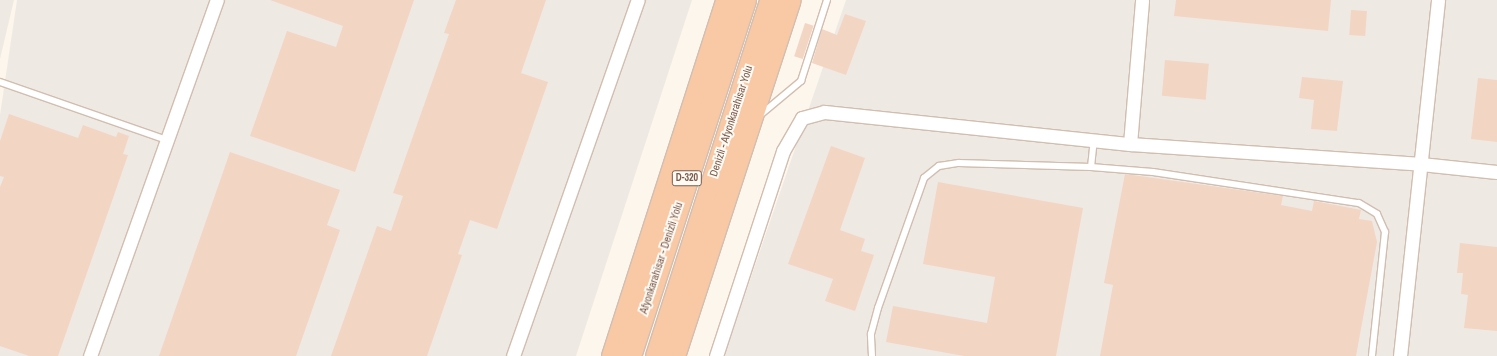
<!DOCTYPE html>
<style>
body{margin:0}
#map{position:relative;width:1497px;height:356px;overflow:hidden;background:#fdf6ec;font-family:"Archivo Narrow",sans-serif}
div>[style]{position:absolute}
.industrial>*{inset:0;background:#efe9e4}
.building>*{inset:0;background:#f3d5c3;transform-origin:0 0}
.roads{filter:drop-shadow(1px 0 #d1beb0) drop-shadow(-1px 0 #d1beb0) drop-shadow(0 1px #d1beb0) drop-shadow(0 -1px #d1beb0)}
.service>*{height:6px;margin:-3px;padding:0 3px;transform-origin:3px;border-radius:3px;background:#fff}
.minor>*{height:13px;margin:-6.5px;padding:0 6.5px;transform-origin:6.5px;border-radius:6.5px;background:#fff}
.trunk>*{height:21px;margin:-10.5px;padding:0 10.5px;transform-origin:10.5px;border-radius:10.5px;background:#f9c8a4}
span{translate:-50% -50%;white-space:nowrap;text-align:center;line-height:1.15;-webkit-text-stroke:4px #fffaf3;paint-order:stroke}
.shield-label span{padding:1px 3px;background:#fffaf3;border:1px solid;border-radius:3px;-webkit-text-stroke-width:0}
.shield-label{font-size:10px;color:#7a5c4d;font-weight:700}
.street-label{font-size:11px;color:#7a5c4d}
</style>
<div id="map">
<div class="industrial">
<i style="clip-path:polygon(0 0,14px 0,0 59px)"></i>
<i style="clip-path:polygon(17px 0,692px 0,576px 356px,0 356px,0 115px)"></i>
<i style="clip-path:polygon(846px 0,1497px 0,1497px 356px,724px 356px)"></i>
</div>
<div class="building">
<i style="clip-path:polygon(270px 0,414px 0,355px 172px,250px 136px,287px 31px,336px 47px,343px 26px)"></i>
<i style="clip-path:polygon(456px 0,546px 0,521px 73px,548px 82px,497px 229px,470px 220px,458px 254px,462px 255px,427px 356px,331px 356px,377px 226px,391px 231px,403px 196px,393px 193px,449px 34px,444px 33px)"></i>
<i style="clip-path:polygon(1176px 0,1331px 0,1328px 31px,1174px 16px)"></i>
<i style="left:1351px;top:10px;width:16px;height:25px;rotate:4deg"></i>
<i style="clip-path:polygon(845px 14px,866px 21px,846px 75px,812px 63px,822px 29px,837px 35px)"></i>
<i style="left:805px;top:23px;width:9px;height:35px;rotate:18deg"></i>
<i style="left:1165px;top:60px;width:44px;height:36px;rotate:5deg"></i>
<i style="clip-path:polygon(1302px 77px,1343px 81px,1337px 131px,1311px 129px,1314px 100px,1299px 98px)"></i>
<i style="clip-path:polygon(1478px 78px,1497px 80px,1497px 142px,1471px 139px)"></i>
<i style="clip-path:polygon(9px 114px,78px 138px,83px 125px,116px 137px,118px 132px,129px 136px,123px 154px,128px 155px,58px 356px,29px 356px,0 346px,0 187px,4px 177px,0 176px,0 141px)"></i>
<i style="clip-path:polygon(831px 146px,865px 158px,840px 230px,865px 239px,861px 251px,874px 255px,855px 311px,825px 301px,833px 279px,788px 264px)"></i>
<i style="clip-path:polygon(230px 152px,340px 190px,327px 225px,340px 230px,296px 356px,159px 356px)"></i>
<i style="clip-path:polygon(1125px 174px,1283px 196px,1281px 205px,1312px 211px,1314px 201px,1361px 210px,1359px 219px,1372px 221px,1377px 242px,1356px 356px,1100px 356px,1113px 285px,1104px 283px)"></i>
<i style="clip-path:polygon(938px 182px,1083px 208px,1056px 356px,964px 356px,886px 342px,893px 306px,987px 323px,995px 277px,923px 264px)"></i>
<i style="clip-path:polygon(1460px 243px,1497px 247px,1497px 331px,1464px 328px,1468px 295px,1461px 294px,1463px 273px,1457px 273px)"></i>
</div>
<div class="roads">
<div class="service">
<i style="left:0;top:82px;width:177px;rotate:19.2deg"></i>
<i style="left:759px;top:116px;width:55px;rotate:-39.8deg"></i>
<i style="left:801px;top:81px;width:85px;rotate:-72.2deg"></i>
<i style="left:1091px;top:167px;width:27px;rotate:-84deg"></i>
<i style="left:872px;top:356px;width:22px;rotate:-93deg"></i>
<i style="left:871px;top:334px;width:27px;rotate:-75deg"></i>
<i style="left:878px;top:308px;width:138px;rotate:-70.5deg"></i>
<i style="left:924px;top:178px;width:19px;rotate:-39deg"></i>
<i style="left:939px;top:166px;width:20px;rotate:-9deg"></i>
<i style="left:959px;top:163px;width:132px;rotate:1.7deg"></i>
<i style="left:1091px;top:167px;width:62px;rotate:4.6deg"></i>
<i style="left:1153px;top:172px;width:208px;rotate:8.6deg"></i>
<i style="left:1359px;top:203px;width:21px;rotate:31deg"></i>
<i style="left:1377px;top:214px;width:20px;rotate:66deg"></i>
<i style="left:1385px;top:232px;width:125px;rotate:96deg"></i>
</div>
<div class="minor">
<i style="left:1130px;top:144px;width:144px;rotate:-85.2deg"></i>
<i style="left:90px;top:356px;width:378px;rotate:-70.4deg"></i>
<i style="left:513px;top:356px;width:377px;rotate:-70.7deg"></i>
<i style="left:716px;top:356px;width:216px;rotate:-71.9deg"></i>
<i style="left:783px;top:151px;width:38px;rotate:-60deg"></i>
<i style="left:802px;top:118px;width:23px;rotate:-15deg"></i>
<i style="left:824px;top:112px;width:308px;rotate:6deg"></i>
<i style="left:1130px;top:144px;width:292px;rotate:3.9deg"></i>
<i style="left:1421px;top:164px;width:76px;rotate:6deg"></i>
<i style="left:1400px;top:356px;width:358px;rotate:-83.9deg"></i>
</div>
<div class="trunk">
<i style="left:612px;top:356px;width:374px;rotate:-72.2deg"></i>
<i style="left:630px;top:356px;width:374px;rotate:-72.1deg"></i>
<i style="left:656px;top:356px;width:374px;rotate:-72.2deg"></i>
<i style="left:674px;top:356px;width:374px;rotate:-72deg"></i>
</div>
</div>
<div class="shield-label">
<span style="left:687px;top:178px">D-320</span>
</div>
<div class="street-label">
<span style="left:731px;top:121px;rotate:-72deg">Denizli - Afyonkarahisar Yolu</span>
<span style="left:661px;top:258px;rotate:-72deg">Afyonkarahisar - Denizli Yolu</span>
</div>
</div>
